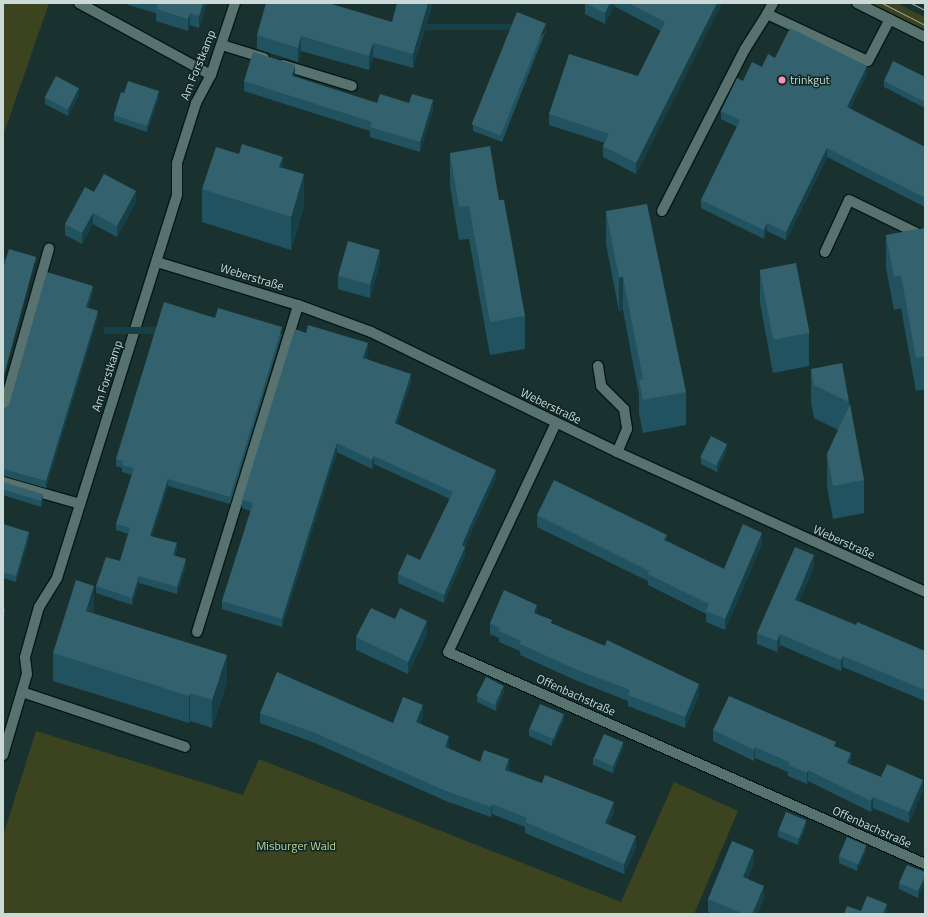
<!DOCTYPE html>
<meta charset="utf-8">
<style>
body{margin:0}
#map{position:relative;width:928px;height:917px;overflow:hidden;background:#1a322f;font-family:"Titillium Web",sans-serif}
div>[style]{position:absolute}
.green>*{inset:0;background:#3b441f}
.roads{filter:drop-shadow(1px 0 #021917) drop-shadow(-1px 0 #021917) drop-shadow(0 1px #021917) drop-shadow(0 -1px #021917)}
.lane>*{height:10px;margin:-5px;padding:0 5px;transform-origin:5px;border-radius:5px;background:#58726f}
.street>*{height:10px;margin:-5px;padding:0 5px;transform-origin:5px;border-radius:5px;background:#58726f}
.secondary>*{height:10px;margin:-5px;padding:0 5px;transform-origin:5px;border-radius:5px;background:#58726f}
.tram>*{height:1px;margin:-0.5px;padding:0 0.5px;transform-origin:0.5px;border-radius:0.5px;background:#99aaa7}
.wall>*{inset:0;background:#215260}
.shaded-wall>*{inset:0;background:#163f47;transform-origin:0 0}
.building>*{inset:0;background:#33616d;transform-origin:0 0}
.dots>*{width:11px;height:11px;translate:-50% -50%;box-sizing:border-box;border:2px solid #102825;border-radius:50%}
span{translate:-50% -50%;white-space:nowrap;text-align:center;line-height:1.15;-webkit-text-stroke:3px #102825;paint-order:stroke}
.street-label{font-size:12px;color:#cbd9d7}
.poi-label{font-size:12px;color:#cbd9d7}
.left{translate:0 -50%;text-align:left}
.park-label{font-size:12px;color:#c2d391}
.frame{position:absolute;inset:0;border:4px solid #cbd9d7;pointer-events:none}
</style>
<div id="map">
<div class="green">
<i style="clip-path:polygon(3px 3px,49px 3px,3px 136px)"></i>
<i style="clip-path:polygon(868px 3px,897px 3px,914px 12px,925px 17px,925px 32px)"></i>
<i style="clip-path:polygon(36px 731px,243px 795px,259px 759px,621px 902px,674px 782px,738px 811px,694px 914px,6px 914px,3px 913px,3px 836px)"></i>
</div>
<div class="roads">
<div class="lane">
<i style="left:79px;top:3px;width:150px;rotate:28.6deg"></i>
<i style="left:773px;top:3px;width:13px;rotate:119deg"></i>
<i style="left:767px;top:14px;width:111px;rotate:25deg"></i>
<i style="left:868px;top:61px;width:47px;rotate:-62.4deg"></i>
<i style="left:222px;top:45px;width:44px;rotate:17.2deg"></i>
<i style="left:283px;top:65px;width:72px;rotate:16.9deg"></i>
<i style="left:662px;top:211px;width:182px;rotate:-62.9deg"></i>
<i style="left:745px;top:49px;width:41px;rotate:-57.8deg"></i>
<i style="left:598px;top:366px;width:20px;rotate:81deg"></i>
<i style="left:601px;top:386px;width:33px;rotate:45deg"></i>
<i style="left:624px;top:409px;width:20px;rotate:81deg"></i>
<i style="left:627px;top:429px;width:25px;rotate:113deg"></i>
<i style="left:3px;top:410px;width:168px;rotate:-74.1deg"></i>
<i style="left:3px;top:482px;width:80px;rotate:15.9deg"></i>
<i style="left:197px;top:632px;width:342px;rotate:-72.8deg"></i>
<i style="left:22px;top:692px;width:172px;rotate:18.6deg"></i>
</div>
<div class="street">
<i style="left:825px;top:252px;width:57px;rotate:-65.2deg"></i>
<i style="left:849px;top:200px;width:85px;rotate:26deg"></i>
<i style="left:157px;top:262px;width:147px;rotate:17deg"></i>
<i style="left:298px;top:305px;width:78px;rotate:20.3deg"></i>
<i style="left:371px;top:332px;width:274px;rotate:26deg"></i>
<i style="left:617px;top:452px;width:338px;rotate:24.4deg"></i>
<i style="left:556px;top:423px;width:253px;rotate:115.2deg"></i>
<i style="left:448px;top:652px;width:522px;rotate:23.96deg"></i>
<i style="left:3px;top:755px;width:84px;rotate:-73.5deg"></i>
<i style="left:27px;top:674px;width:17px;rotate:-97deg"></i>
<i style="left:25px;top:657px;width:52px;rotate:-74.4deg"></i>
<i style="left:39px;top:607px;width:34px;rotate:-58deg"></i>
<i style="left:57px;top:578px;width:402px;rotate:-72.6deg"></i>
<i style="left:177px;top:194px;width:31px;rotate:-90deg"></i>
<i style="left:177px;top:163px;width:63px;rotate:-72.4deg"></i>
<i style="left:196px;top:103px;width:32px;rotate:-62deg"></i>
<i style="left:211px;top:75px;width:76px;rotate:-71.6deg"></i>
</div>
<div class="secondary">
<i style="left:857px;top:3px;width:76px;rotate:26.6deg"></i>
</div>
</div>
<div class="tram">
<i style="left:882px;top:3px;width:48px;rotate:27.1deg"></i>
<i style="left:911px;top:3px;width:16px;rotate:27deg"></i>
</div>
<div class="wall">
<i style="clip-path:polygon(128px 3px,207px 3px,199px 28px,190px 25px,188px 31px,156px 21px,156px 13px,128px 5px)"></i>
<i style="clip-path:polygon(433px 3px,413px 68px,373px 57px,369px 70px,301px 51px,298px 62px,257px 49px,257px 35px,392px 22px)"></i>
<i style="clip-path:polygon(585px 3px,722px 3px,636px 174px,603px 157px,603px 146px,605px 143px,549px 125px,549px 114px,638px 76px,661px 31px,614px 6px,605px 24px,585px 14px)"></i>
<i style="clip-path:polygon(546px 30px,502px 142px,473px 131px,473px 125px)"></i>
<i style="clip-path:polygon(775px 58px,867px 74px,850px 109px,925px 147px,925px 207px,827px 157px,786px 240px,767px 231px,764px 239px,701px 208px,701px 200px,737px 127px,721px 119px,721px 111px,743px 81px,762px 67px)"></i>
<i style="clip-path:polygon(295px 75px,294px 76px,377px 103px,409px 103px,433px 110px,420px 152px,370px 137px,370px 131px,244px 91px,244px 81px)"></i>
<i style="clip-path:polygon(925px 77px,925px 108px,884px 87px,884px 81px)"></i>
<i style="clip-path:polygon(124px 93px,159px 97px,147px 132px,114px 121px,114px 115px)"></i>
<i style="clip-path:polygon(79px 95px,68px 116px,45px 104px,45px 97px)"></i>
<i style="clip-path:polygon(450px 153px,499px 200px,525px 316px,525px 349px,490px 355px,469px 239px,459px 240px,450px 186px)"></i>
<i style="clip-path:polygon(283px 168px,304px 207px,291px 250px,202px 222px,202px 189px)"></i>
<i style="clip-path:polygon(94px 192px,136px 202px,117px 237px,93px 224px,82px 244px,65px 235px,65px 224px)"></i>
<i style="clip-path:polygon(606px 211px,686px 392px,686px 425px,643px 433px,639px 413px,639px 395px,623px 310px,619px 311px,606px 244px)"></i>
<i style="clip-path:polygon(925px 228px,925px 389px,916px 391px,901px 308px,894px 310px,886px 268px,886px 235px)"></i>
<i style="clip-path:polygon(380px 263px,370px 298px,338px 289px,338px 276px)"></i>
<i style="clip-path:polygon(760px 270px,809px 333px,809px 366px,773px 373px,760px 303px)"></i>
<i style="clip-path:polygon(93px 292px,88px 308px,98px 317px,46px 488px,4px 476px,3px 477px,9px 405px)"></i>
<i style="clip-path:polygon(215px 318px,282px 334px,230px 504px,168px 486px,152px 536px,177px 550px,175px 556px,186px 566px,177px 594px,139px 583px,132px 605px,96px 593px,96px 586px,120px 561px,128px 534px,116px 530px,116px 524px,132px 475px,122px 472px,122px 468px,116px 466px,116px 459px)"></i>
<i style="clip-path:polygon(368px 352px,366px 358px,411px 383px,397px 424px,496px 478px,470px 534px,465px 547px,465px 555px,444px 603px,398px 583px,398px 574px,420px 560px,450px 499px,374px 464px,372px 469px,337px 452px,282px 627px,222px 609px,222px 601px,251px 511px,242px 508px,242px 500px)"></i>
<i style="clip-path:polygon(811px 369px,849px 402px,849px 405px,864px 480px,864px 513px,833px 519px,827px 487px,827px 454px,838px 430px,814px 418px,811px 402px)"></i>
<i style="clip-path:polygon(727px 450px,717px 472px,701px 464px,701px 458px)"></i>
<i style="clip-path:polygon(3px 482px,43px 500px,41px 507px,3px 495px)"></i>
<i style="clip-path:polygon(537px 515px,667px 541px,724px 569px,762px 544px,725px 630px,706px 622px,706px 614px,648px 585px,648px 581px,537px 527px)"></i>
<i style="clip-path:polygon(3px 524px,29px 539px,16px 582px,3px 578px)"></i>
<i style="clip-path:polygon(814px 567px,799px 601px,856px 625px,925px 651px,925px 701px,843px 667px,841px 671px,780px 645px,777px 652px,757px 644px,757px 633px)"></i>
<i style="clip-path:polygon(94px 614px,227px 682px,212px 728px,190px 721px,189px 723px,53px 681px,53px 653px)"></i>
<i style="clip-path:polygon(537px 614px,552px 624px,699px 695px,685px 728px,628px 706px,628px 701px,575px 680px,520px 655px,520px 651px,499px 642px,499px 638px,490px 634px,490px 623px)"></i>
<i style="clip-path:polygon(427px 634px,408px 674px,356px 650px,356px 637px)"></i>
<i style="clip-path:polygon(504px 692px,496px 711px,477px 702px,477px 696px)"></i>
<i style="clip-path:polygon(260px 713px,393px 723px,423px 716px,420px 723px,449px 746px,448px 748px,480px 762px,509px 770px,509px 771px,614px 812px,608px 825px,636px 847px,624px 874px,525px 833px,525px 827px,492px 814px,491px 817px,446px 801px,315px 743px,260px 723px)"></i>
<i style="clip-path:polygon(564px 720px,552px 746px,529px 736px,529px 729px)"></i>
<i style="clip-path:polygon(713px 730px,836px 747px,851px 764px,851px 765px,881px 777px,923px 790px,909px 823px,873px 808px,871px 812px,808px 781px,807px 784px,788px 776px,788px 772px,755px 758px,754px 761px,713px 741px)"></i>
<i style="clip-path:polygon(623px 748px,613px 773px,593px 765px,593px 758px)"></i>
<i style="clip-path:polygon(806px 827px,798px 845px,778px 837px,778px 830px)"></i>
<i style="clip-path:polygon(866px 851px,857px 871px,839px 863px,839px 856px)"></i>
<i style="clip-path:polygon(754px 863px,747px 879px,764px 898px,757px 914px,713px 914px,708px 912px,708px 899px)"></i>
<i style="clip-path:polygon(925px 872px,918px 898px,899px 889px,899px 883px)"></i>
</div>
<div class="shaded-wall">
<i style="clip-path:polygon(203px 3px,207px 3px,199px 28px,199px 16px)"></i>
<i style="clip-path:polygon(428px 3px,433px 3px,413px 68px,413px 54px)"></i>
<i style="clip-path:polygon(610px 3px,614px 3px,614px 6px,605px 24px,605px 13px)"></i>
<i style="clip-path:polygon(717px 3px,722px 3px,636px 174px,636px 163px)"></i>
<i style="clip-path:polygon(190px 13px,190px 25px,188px 31px,188px 19px)"></i>
<i style="left:546px;top:24px;width:6px;height:120px;rotate:90deg"></i>
<i style="clip-path:polygon(301px 36px,301px 51px,298px 62px,298px 48px)"></i>
<i style="clip-path:polygon(373px 43px,373px 57px,369px 70px,369px 56px)"></i>
<i style="clip-path:polygon(295px 65px,295px 75px,292px 85px,292px 76px)"></i>
<i style="clip-path:polygon(867px 66px,867px 74px,847px 116px,847px 107px)"></i>
<i style="clip-path:polygon(79px 88px,79px 95px,68px 116px,68px 110px)"></i>
<i style="clip-path:polygon(159px 91px,159px 97px,147px 132px,147px 126px)"></i>
<i style="clip-path:polygon(433px 100px,433px 110px,420px 152px,420px 142px)"></i>
<i style="clip-path:polygon(827px 148px,827px 157px,786px 240px,786px 232px)"></i>
<i style="clip-path:polygon(283px 157px,283px 190px,279px 167px)"></i>
<i style="clip-path:polygon(304px 174px,304px 207px,291px 250px,291px 217px)"></i>
<i style="clip-path:polygon(136px 191px,136px 202px,117px 237px,117px 226px)"></i>
<i style="clip-path:polygon(93px 213px,93px 224px,82px 244px,82px 233px)"></i>
<i style="clip-path:polygon(767px 223px,767px 231px,764px 239px,764px 230px)"></i>
<i style="clip-path:polygon(380px 250px,380px 263px,370px 298px,370px 286px)"></i>
<i style="left:36px;top:257px;width:6px;height:126px;rotate:90deg"></i>
<i style="left:623px;top:277px;width:33px;height:4px;rotate:90deg"></i>
<i style="clip-path:polygon(93px 286px,93px 292px,86px 314px,86px 307px)"></i>
<i style="clip-path:polygon(98px 311px,98px 317px,46px 488px,46px 481px)"></i>
<i style="left:282px;top:327px;width:7px;height:178px;rotate:90deg"></i>
<i style="clip-path:polygon(368px 343px,368px 352px,363px 366px,363px 358px)"></i>
<i style="clip-path:polygon(411px 374px,411px 383px,395px 431px,395px 423px)"></i>
<i style="clip-path:polygon(337px 443px,337px 452px,282px 627px,282px 619px)"></i>
<i style="clip-path:polygon(727px 444px,727px 450px,717px 472px,717px 465px)"></i>
<i style="clip-path:polygon(374px 456px,374px 464px,372px 469px,372px 460px)"></i>
<i style="clip-path:polygon(4px 469px,4px 476px,3px 477px,3px 470px)"></i>
<i style="clip-path:polygon(496px 470px,496px 478px,470px 534px,463px 552px,465px 547px,465px 555px,444px 603px,444px 595px,462px 545px,470px 526px)"></i>
<i style="clip-path:polygon(168px 479px,168px 486px,150px 543px,150px 536px)"></i>
<i style="clip-path:polygon(43px 494px,43px 500px,41px 507px,41px 501px)"></i>
<i style="clip-path:polygon(29px 532px,29px 539px,16px 582px,16px 576px)"></i>
<i style="clip-path:polygon(762px 533px,762px 544px,725px 630px,725px 619px)"></i>
<i style="clip-path:polygon(667px 535px,667px 546px,664px 540px)"></i>
<i style="clip-path:polygon(177px 543px,177px 550px,173px 562px,173px 555px)"></i>
<i style="clip-path:polygon(814px 555px,814px 567px,795px 611px,795px 600px)"></i>
<i style="clip-path:polygon(186px 559px,186px 566px,177px 594px,177px 587px)"></i>
<i style="clip-path:polygon(139px 576px,139px 583px,132px 605px,132px 598px)"></i>
<i style="clip-path:polygon(94px 586px,94px 613px,86px 611px)"></i>
<i style="clip-path:polygon(537px 605px,537px 616px,534px 613px)"></i>
<i style="clip-path:polygon(5px 609px,5px 616px,3px 624px,3px 617px)"></i>
<i style="clip-path:polygon(427px 621px,427px 634px,408px 674px,408px 662px)"></i>
<i style="clip-path:polygon(780px 634px,780px 645px,777px 652px,777px 641px)"></i>
<i style="clip-path:polygon(227px 655px,227px 682px,212px 728px,212px 700px)"></i>
<i style="clip-path:polygon(843px 656px,843px 667px,841px 671px,841px 660px)"></i>
<i style="clip-path:polygon(699px 684px,699px 695px,685px 728px,685px 717px)"></i>
<i style="clip-path:polygon(504px 686px,504px 692px,496px 711px,496px 704px)"></i>
<i style="clip-path:polygon(190px 693px,190px 721px,189px 723px,189px 696px)"></i>
<i style="clip-path:polygon(423px 705px,423px 716px,416px 732px,416px 722px)"></i>
<i style="clip-path:polygon(564px 714px,564px 720px,552px 746px,552px 740px)"></i>
<i style="clip-path:polygon(449px 736px,449px 746px,445px 757px,445px 747px)"></i>
<i style="clip-path:polygon(623px 742px,623px 748px,613px 773px,613px 767px)"></i>
<i style="clip-path:polygon(755px 747px,755px 758px,754px 761px,754px 750px)"></i>
<i style="clip-path:polygon(851px 753px,851px 764px,847px 774px,847px 763px)"></i>
<i style="clip-path:polygon(509px 759px,509px 770px,505px 780px,505px 770px)"></i>
<i style="clip-path:polygon(808px 770px,808px 781px,807px 784px,807px 773px)"></i>
<i style="clip-path:polygon(923px 780px,923px 790px,909px 823px,909px 812px)"></i>
<i style="clip-path:polygon(873px 797px,873px 808px,871px 812px,871px 801px)"></i>
<i style="clip-path:polygon(614px 802px,614px 812px,605px 833px,605px 823px)"></i>
<i style="clip-path:polygon(492px 804px,492px 814px,491px 817px,491px 807px)"></i>
<i style="clip-path:polygon(806px 820px,806px 827px,798px 845px,798px 839px)"></i>
<i style="clip-path:polygon(636px 836px,636px 847px,624px 874px,624px 864px)"></i>
<i style="clip-path:polygon(866px 845px,866px 851px,857px 871px,857px 864px)"></i>
<i style="clip-path:polygon(754px 850px,754px 863px,743px 890px,743px 877px)"></i>
<i style="clip-path:polygon(925px 876px,925px 882px,918px 898px,918px 891px)"></i>
<i style="clip-path:polygon(764px 886px,764px 898px,757px 914px,752px 914px)"></i>
<i style="clip-path:polygon(887px 904px,887px 914px,883px 914px)"></i>
</div>
<div class="building">
<i style="clip-path:polygon(158px 3px,203px 3px,199px 16px,190px 13px,188px 19px,156px 9px)"></i>
<i style="clip-path:polygon(266px 3px,328px 3px,392px 22px,397px 3px,428px 3px,413px 54px,373px 43px,369px 56px,301px 36px,298px 48px,257px 35px)"></i>
<i style="clip-path:polygon(585px 3px,610px 3px,605px 13px)"></i>
<i style="clip-path:polygon(628px 3px,717px 3px,636px 163px,603px 146px,609px 134px,549px 114px,569px 54px,638px 76px,665px 22px)"></i>
<i style="left:517px;top:12px;width:31px;height:121px;rotate:22deg"></i>
<i style="clip-path:polygon(790px 28px,867px 66px,847px 107px,925px 147px,925px 198px,827px 148px,786px 232px,767px 223px,764px 230px,701px 200px,740px 120px,721px 111px,737px 78px,743px 81px,752px 62px,762px 67px,768px 54px,775px 58px)"></i>
<i style="clip-path:polygon(253px 52px,295px 65px,292px 76px,377px 103px,380px 94px,409px 103px,412px 94px,433px 100px,420px 142px,370px 127px,372px 122px,244px 81px)"></i>
<i style="clip-path:polygon(893px 61px,925px 77px,925px 102px,884px 81px)"></i>
<i style="left:56px;top:76px;width:26px;height:24px;rotate:28deg"></i>
<i style="clip-path:polygon(128px 81px,159px 91px,147px 126px,114px 115px,121px 92px,124px 93px)"></i>
<i style="clip-path:polygon(242px 144px,283px 157px,279px 167px,304px 174px,291px 217px,202px 189px,216px 147px,239px 154px)"></i>
<i style="clip-path:polygon(490px 146px,499px 200px,504px 200px,525px 316px,490px 322px,469px 206px,459px 207px,450px 153px)"></i>
<i style="clip-path:polygon(104px 174px,136px 191px,117px 226px,93px 213px,82px 233px,65px 224px,85px 187px,94px 192px)"></i>
<i style="clip-path:polygon(647px 204px,686px 392px,643px 400px,639px 380px,643px 379px,623px 277px,619px 278px,606px 211px)"></i>
<i style="clip-path:polygon(925px 228px,925px 356px,916px 358px,901px 275px,894px 277px,886px 235px)"></i>
<i style="left:348px;top:241px;width:33px;height:36px;rotate:16deg"></i>
<i style="clip-path:polygon(9px 249px,36px 257px,3px 379px,3px 269px)"></i>
<i style="left:796px;top:263px;width:71px;height:37px;rotate:79deg"></i>
<i style="clip-path:polygon(47px 272px,93px 286px,86px 307px,98px 311px,46px 481px,4px 469px,3px 470px,3px 409px,9px 405px)"></i>
<i style="clip-path:polygon(164px 302px,215px 318px,218px 308px,282px 327px,230px 497px,168px 479px,150px 536px,177px 543px,173px 555px,186px 559px,177px 587px,139px 576px,132px 598px,96px 586px,106px 557px,120px 561px,130px 528px,116px 524px,134px 468px,122px 465px,123px 461px,116px 459px)"></i>
<i style="clip-path:polygon(308px 325px,368px 343px,363px 358px,411px 374px,395px 423px,496px 470px,470px 526px,462px 545px,465px 547px,444px 595px,398px 574px,407px 554px,420px 560px,453px 492px,374px 456px,372px 460px,337px 443px,282px 619px,222px 601px,253px 503px,242px 500px,295px 329px,306px 333px)"></i>
<i style="clip-path:polygon(842px 363px,849px 402px,814px 385px,811px 369px)"></i>
<i style="clip-path:polygon(850px 404px,864px 480px,833px 486px,827px 454px)"></i>
<i style="left:711px;top:436px;width:18px;height:24px;rotate:27deg"></i>
<i style="clip-path:polygon(554px 480px,667px 535px,664px 540px,724px 569px,743px 524px,762px 533px,725px 619px,706px 611px,709px 604px,648px 574px,649px 571px,537px 515px)"></i>
<i style="left:3px;top:482px;width:42px;height:7px;rotate:17deg"></i>
<i style="clip-path:polygon(3px 524px,29px 532px,16px 576px,3px 572px)"></i>
<i style="clip-path:polygon(795px 547px,814px 555px,795px 600px,856px 625px,857px 622px,925px 651px,925px 690px,843px 656px,841px 660px,780px 634px,777px 641px,757px 633px)"></i>
<i style="clip-path:polygon(76px 580px,94px 586px,86px 611px,227px 655px,212px 700px,190px 693px,189px 696px,53px 653px)"></i>
<i style="clip-path:polygon(504px 590px,537px 605px,534px 613px,552px 620px,551px 623px,605px 646px,607px 640px,699px 684px,685px 717px,628px 695px,630px 690px,575px 669px,520px 644px,521px 641px,499px 631px,500px 628px,490px 623px)"></i>
<i style="clip-path:polygon(371px 608px,395px 619px,400px 608px,427px 621px,408px 662px,356px 637px)"></i>
<i style="clip-path:polygon(3px 609px,5px 609px,3px 617px)"></i>
<i style="clip-path:polygon(277px 672px,393px 723px,403px 697px,423px 705px,416px 722px,449px 736px,445px 747px,480px 762px,484px 750px,509px 759px,505px 770px,542px 783px,545px 775px,614px 802px,605px 823px,636px 836px,624px 864px,525px 822px,527px 818px,492px 804px,491px 807px,446px 791px,315px 733px,260px 713px)"></i>
<i style="left:486px;top:677px;width:20px;height:21px;rotate:27deg"></i>
<i style="clip-path:polygon(729px 696px,836px 742px,834px 746px,851px 753px,847px 763px,881px 777px,887px 764px,923px 780px,909px 812px,873px 797px,871px 801px,808px 770px,807px 773px,788px 765px,789px 762px,755px 747px,754px 750px,713px 730px)"></i>
<i style="left:540px;top:704px;width:26px;height:27px;rotate:23deg"></i>
<i style="left:604px;top:734px;width:21px;height:26px;rotate:23deg"></i>
<i style="left:786px;top:812px;width:22px;height:20px;rotate:22deg"></i>
<i style="left:847px;top:837px;width:21px;height:21px;rotate:23deg"></i>
<i style="clip-path:polygon(732px 841px,754px 850px,743px 877px,764px 886px,752px 914px,744px 914px,708px 899px)"></i>
<i style="clip-path:polygon(907px 865px,925px 872px,925px 876px,918px 891px,899px 883px)"></i>
<i style="clip-path:polygon(867px 896px,887px 904px,883px 914px,844px 914px,847px 906px,861px 911px)"></i>
</div>
<div class="dots">
<i style="left:782px;top:80px;background:#fe8ebc"></i>
</div>
<div class="street-label">
<span style="left:198px;top:65px;rotate:-68deg">Am Forstkamp</span>
<span style="left:252px;top:277px;rotate:17deg">Weberstraße</span>
<span style="left:107px;top:376px;rotate:-72deg">Am Forstkamp</span>
<span style="left:551px;top:406px;rotate:26deg">Weberstraße</span>
<span style="left:844px;top:542px;rotate:24deg">Weberstraße</span>
<span style="left:576px;top:695px;rotate:24deg">Offenbachstraße</span>
<span style="left:872px;top:827px;rotate:24deg">Offenbachstraße</span>
</div>
<div class="poi-label">
<span class="left" style="left:790px;top:80px">trinkgut</span>
</div>
<div class="park-label">
<span style="left:296px;top:846px">Misburger Wald</span>
</div>
<div class="frame"></div>
</div>
